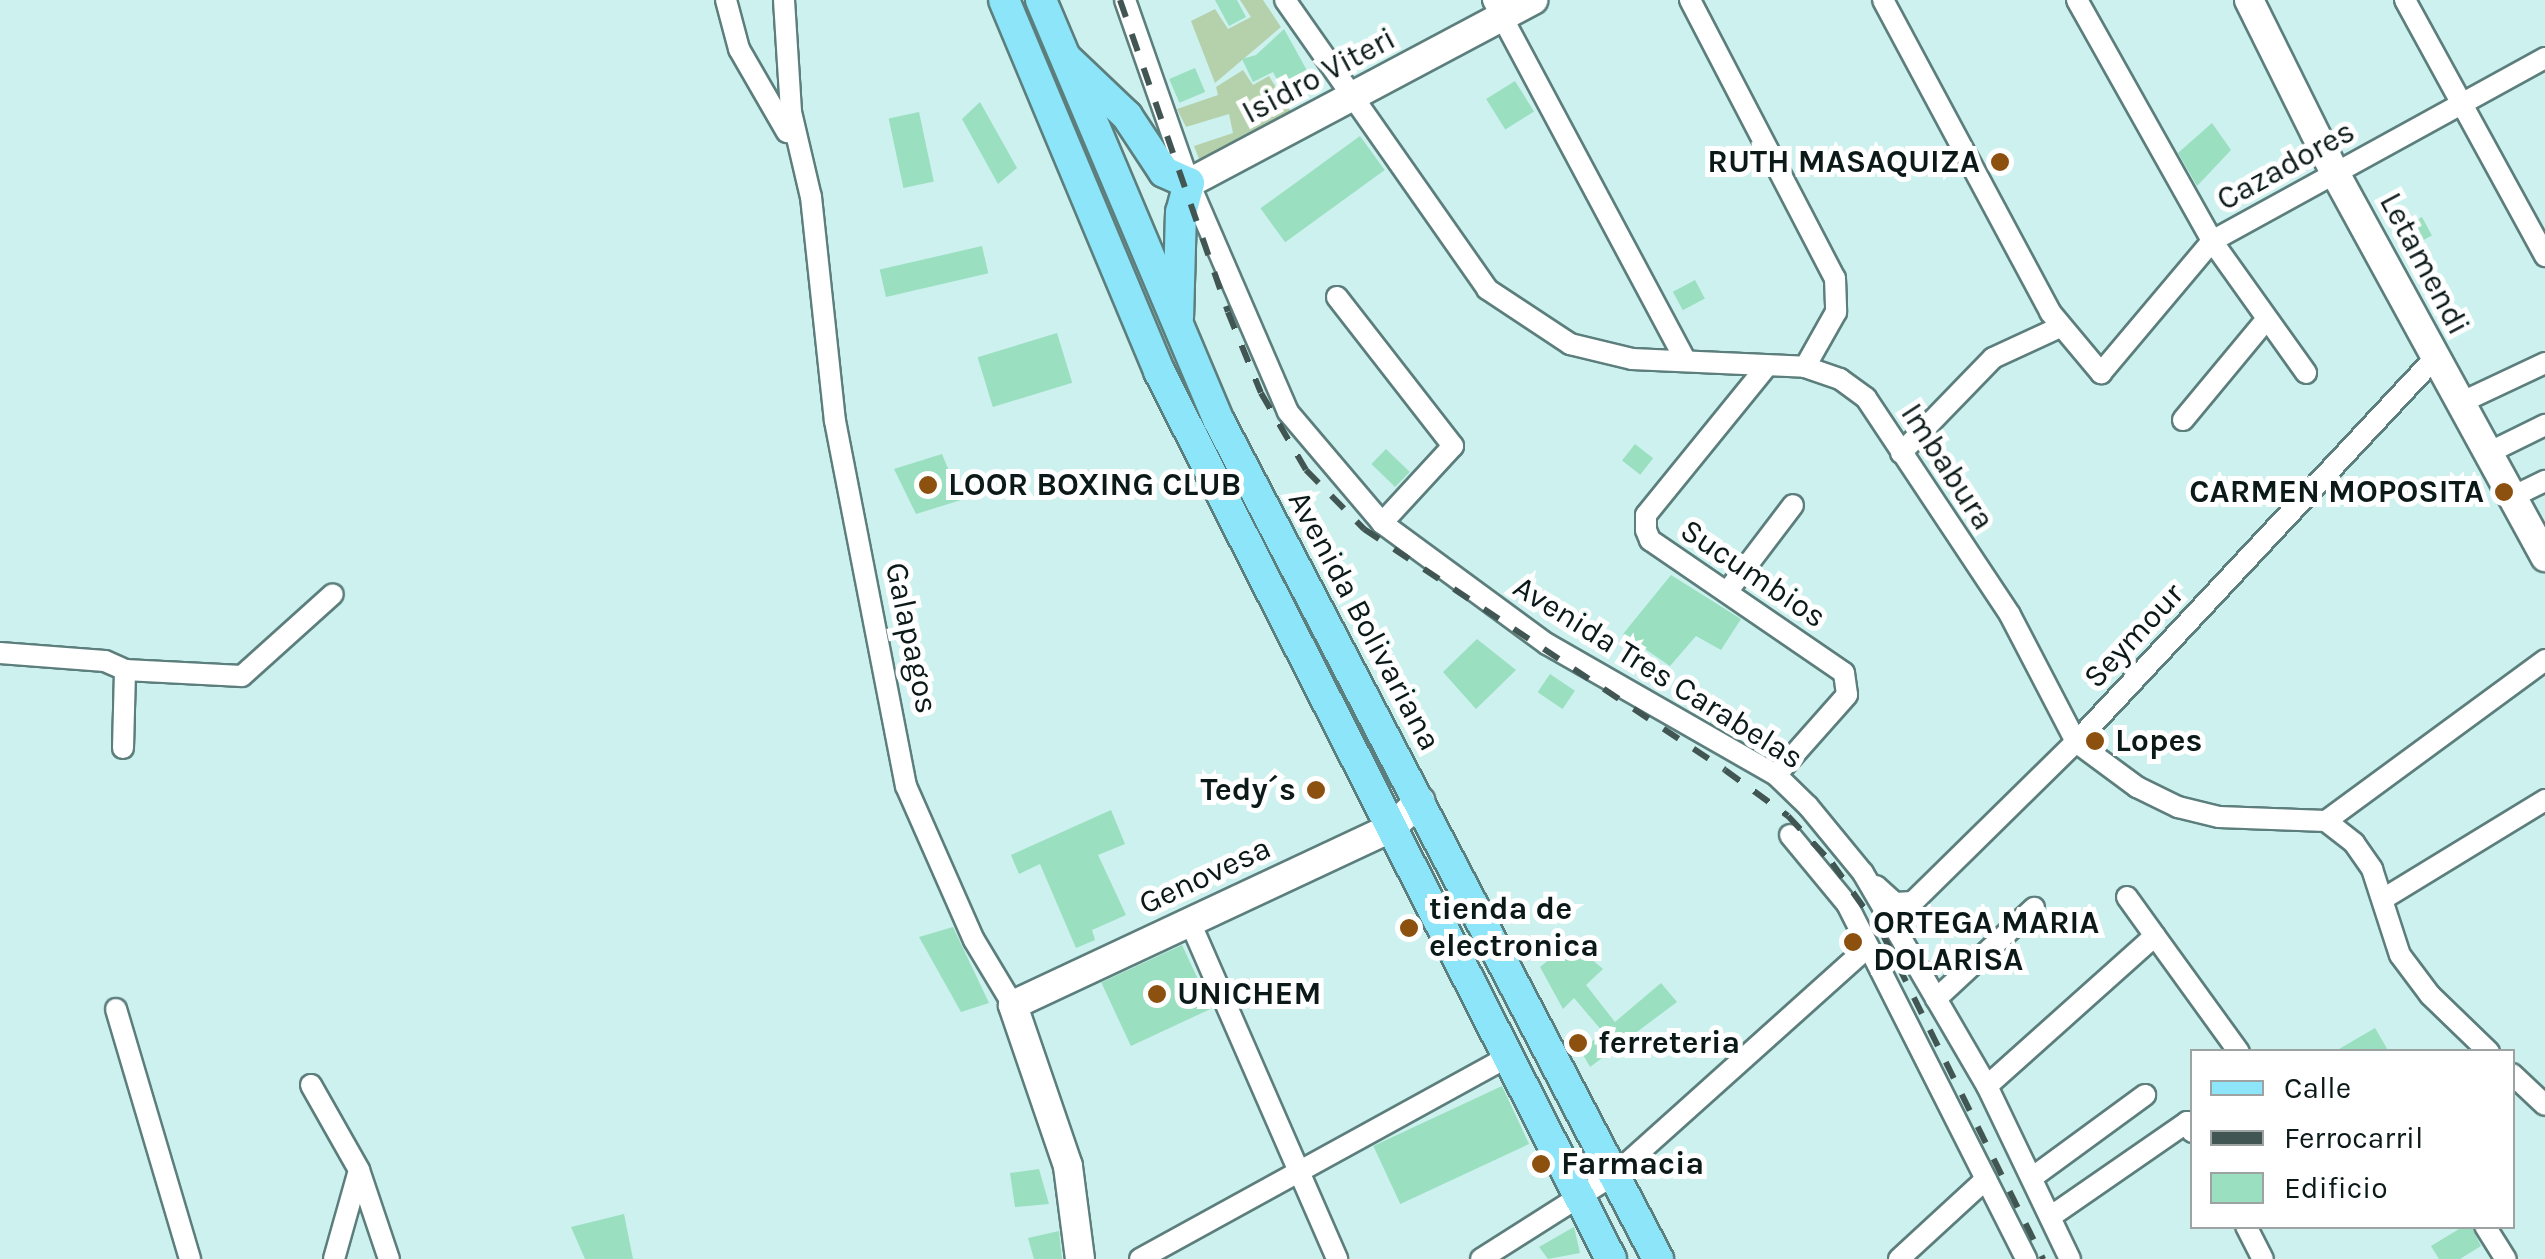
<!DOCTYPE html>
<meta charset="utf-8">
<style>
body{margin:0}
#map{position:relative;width:2545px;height:1259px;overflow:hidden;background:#ccf1ee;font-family:Karla,sans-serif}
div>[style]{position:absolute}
.green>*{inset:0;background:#b5d1ac}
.building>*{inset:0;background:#9adfc0;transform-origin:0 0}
.roads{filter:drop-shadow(2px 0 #5c7e7c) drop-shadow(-2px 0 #5c7e7c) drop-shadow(0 2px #5c7e7c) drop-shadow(0 -2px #5c7e7c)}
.street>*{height:20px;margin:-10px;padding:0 10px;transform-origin:10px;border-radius:10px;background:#fff}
.secondary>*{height:28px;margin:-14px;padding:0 14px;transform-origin:14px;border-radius:14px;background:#fff}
.primary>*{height:30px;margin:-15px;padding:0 15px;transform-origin:15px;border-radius:15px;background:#8ce5f9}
.rail>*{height:6px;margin-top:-3px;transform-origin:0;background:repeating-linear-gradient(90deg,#415553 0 18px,transparent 0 36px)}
.dots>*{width:28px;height:28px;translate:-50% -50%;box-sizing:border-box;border:5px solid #fff;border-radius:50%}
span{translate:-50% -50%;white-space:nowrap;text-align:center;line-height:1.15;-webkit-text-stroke:10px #fff;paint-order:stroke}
.street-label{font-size:32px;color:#0b1918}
.poi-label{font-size:32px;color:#0b1918;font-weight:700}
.right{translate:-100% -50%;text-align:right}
.left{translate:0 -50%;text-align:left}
.legend{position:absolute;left:2190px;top:1049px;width:325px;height:180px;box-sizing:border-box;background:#fff;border:2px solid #9da3a3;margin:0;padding:12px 18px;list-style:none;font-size:30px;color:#0b1918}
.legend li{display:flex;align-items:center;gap:20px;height:50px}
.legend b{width:50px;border:2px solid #9da3a3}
</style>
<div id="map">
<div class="green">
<i style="clip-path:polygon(1240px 0,1263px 0,1281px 27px,1215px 83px,1191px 21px,1215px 9px,1228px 29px,1251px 17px)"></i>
<i style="clip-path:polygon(1243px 70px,1253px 85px,1269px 76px,1293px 115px,1201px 164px,1194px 146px,1233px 133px,1229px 114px,1186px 127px,1177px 109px,1218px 95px,1216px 87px)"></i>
</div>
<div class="building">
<i style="clip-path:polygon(1215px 0,1237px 0,1246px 17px,1229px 26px)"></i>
<i style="clip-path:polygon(1284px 29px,1314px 83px,1287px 98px,1273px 72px,1253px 82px,1242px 59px,1256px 55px)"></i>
<i style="left:1195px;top:68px;width:26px;height:28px;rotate:67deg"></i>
<i style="left:1515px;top:81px;width:36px;height:34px;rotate:58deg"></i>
<i style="clip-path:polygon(980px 102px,1017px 168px,998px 184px,962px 119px)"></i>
<i style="left:919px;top:112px;width:71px;height:31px;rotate:78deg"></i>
<i style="clip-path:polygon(2212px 123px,2231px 150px,2197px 186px,2178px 153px)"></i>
<i style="left:1360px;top:136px;width:42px;height:123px;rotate:54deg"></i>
<i style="left:2422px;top:217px;width:21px;height:29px;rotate:62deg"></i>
<i style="left:982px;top:246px;width:28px;height:105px;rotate:77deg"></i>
<i style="left:1695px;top:280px;width:21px;height:25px;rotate:62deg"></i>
<i style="left:1057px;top:333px;width:52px;height:83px;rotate:73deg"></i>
<i style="left:1635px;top:444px;width:23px;height:21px;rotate:38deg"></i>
<i style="left:1386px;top:449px;width:33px;height:21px;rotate:44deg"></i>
<i style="clip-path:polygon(942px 454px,961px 500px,916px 514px,894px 469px)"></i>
<i style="clip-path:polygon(1671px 575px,1741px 619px,1721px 650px,1696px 636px,1670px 666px,1623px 634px)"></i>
<i style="clip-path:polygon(1477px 639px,1516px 670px,1476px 709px,1443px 672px)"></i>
<i style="left:1550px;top:674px;width:30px;height:22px;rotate:34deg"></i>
<i style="clip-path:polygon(1111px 810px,1125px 844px,1098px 855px,1126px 915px,1092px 930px,1095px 940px,1076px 948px,1040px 864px,1019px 874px,1011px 855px)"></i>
<i style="clip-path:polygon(953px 927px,989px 1003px,961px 1012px,919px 937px)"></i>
<i style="clip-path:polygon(1571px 942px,1603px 969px,1586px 985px,1615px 1022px,1661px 983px,1677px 1002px,1590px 1067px,1581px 1051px,1603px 1032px,1574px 998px,1563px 1009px,1540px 967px)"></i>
<i style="left:1182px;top:945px;width:70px;height:89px;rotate:65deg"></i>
<i style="clip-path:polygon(2375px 1028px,2389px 1052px,2334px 1052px)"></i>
<i style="left:1502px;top:1086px;width:64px;height:142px;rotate:65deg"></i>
<i style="clip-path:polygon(1039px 1169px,1049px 1204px,1015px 1207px,1010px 1173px)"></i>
<i style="clip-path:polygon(624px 1214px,633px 1259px,585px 1259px,571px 1227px)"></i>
<i style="clip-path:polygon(2464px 1226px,2471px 1226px,2481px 1246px,2460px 1259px,2439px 1259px,2431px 1246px)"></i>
<i style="clip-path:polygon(1574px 1227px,1580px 1253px,1548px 1259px,1539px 1247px)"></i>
<i style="clip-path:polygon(1059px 1231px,1062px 1259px,1034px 1259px,1028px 1238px)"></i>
</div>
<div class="roads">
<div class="street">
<i style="left:726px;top:0;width:51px;rotate:75.1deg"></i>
<i style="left:739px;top:49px;width:96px;rotate:60deg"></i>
<i style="left:784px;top:0;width:112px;rotate:86.4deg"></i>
<i style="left:791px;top:112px;width:87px;rotate:76.8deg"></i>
<i style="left:811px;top:197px;width:225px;rotate:83.9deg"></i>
<i style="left:835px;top:421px;width:372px;rotate:79deg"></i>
<i style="left:906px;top:786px;width:168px;rotate:66.2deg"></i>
<i style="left:974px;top:940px;width:76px;rotate:59deg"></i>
<i style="left:1125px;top:0;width:194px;rotate:70.7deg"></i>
<i style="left:1189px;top:183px;width:249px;rotate:66.6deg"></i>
<i style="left:1288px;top:412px;width:145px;rotate:49.7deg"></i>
<i style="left:1382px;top:523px;width:205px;rotate:36.3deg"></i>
<i style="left:1547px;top:644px;width:264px;rotate:29.8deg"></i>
<i style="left:1776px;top:775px;width:45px;rotate:44.1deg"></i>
<i style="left:1808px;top:806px;width:87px;rotate:50.6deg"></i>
<i style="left:1863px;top:873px;width:246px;rotate:59.8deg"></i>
<i style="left:1987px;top:1086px;width:192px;rotate:64.4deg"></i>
<i style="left:1285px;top:0;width:353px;rotate:55deg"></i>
<i style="left:1487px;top:289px;width:100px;rotate:33.5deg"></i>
<i style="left:1570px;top:344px;width:64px;rotate:13.6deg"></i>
<i style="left:1632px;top:359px;width:173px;rotate:2.6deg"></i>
<i style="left:1805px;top:367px;width:37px;rotate:19deg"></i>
<i style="left:1840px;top:379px;width:32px;rotate:36deg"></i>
<i style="left:1866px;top:398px;width:260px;rotate:56.4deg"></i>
<i style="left:2010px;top:615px;width:143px;rotate:62.5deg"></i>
<i style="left:2076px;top:742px;width:76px;rotate:36.4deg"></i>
<i style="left:2137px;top:787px;width:46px;rotate:26deg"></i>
<i style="left:2178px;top:807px;width:42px;rotate:13.7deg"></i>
<i style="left:2219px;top:817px;width:107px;rotate:2.1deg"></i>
<i style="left:2326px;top:821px;width:36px;rotate:38deg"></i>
<i style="left:2354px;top:843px;width:32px;rotate:55deg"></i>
<i style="left:2372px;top:869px;width:90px;rotate:72deg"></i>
<i style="left:2400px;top:955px;width:50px;rotate:53.1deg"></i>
<i style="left:2430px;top:995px;width:82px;rotate:44deg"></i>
<i style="left:1493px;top:0;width:409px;rotate:61.9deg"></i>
<i style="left:1690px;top:0;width:314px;rotate:62.5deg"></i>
<i style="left:1835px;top:278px;width:34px;rotate:88deg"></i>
<i style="left:1836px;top:312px;width:63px;rotate:119.4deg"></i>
<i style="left:1883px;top:0;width:354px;rotate:61.8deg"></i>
<i style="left:2050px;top:312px;width:80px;rotate:50.1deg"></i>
<i style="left:2101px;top:373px;width:172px;rotate:-49.9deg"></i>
<i style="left:2212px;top:241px;width:380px;rotate:-28.8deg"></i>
<i style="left:2077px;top:0;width:276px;rotate:60.7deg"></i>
<i style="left:2212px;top:241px;width:162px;rotate:54.5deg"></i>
<i style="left:2405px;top:0;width:292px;rotate:61.3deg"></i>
<i style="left:1337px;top:297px;width:189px;rotate:52.1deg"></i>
<i style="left:1453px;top:446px;width:105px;rotate:132.7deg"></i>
<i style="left:1767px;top:366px;width:192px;rotate:129.1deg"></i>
<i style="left:1646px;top:515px;width:15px;rotate:90deg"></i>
<i style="left:1646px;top:530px;width:11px;rotate:68deg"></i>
<i style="left:1650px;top:540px;width:235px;rotate:34.4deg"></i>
<i style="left:1844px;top:673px;width:22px;rotate:82deg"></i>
<i style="left:1847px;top:695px;width:107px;rotate:131.6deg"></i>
<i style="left:2460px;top:403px;width:94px;rotate:-25.2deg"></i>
<i style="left:2183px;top:420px;width:131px;rotate:-50.3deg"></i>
<i style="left:1901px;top:453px;width:132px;rotate:-45.9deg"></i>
<i style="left:1993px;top:358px;width:74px;rotate:-24.8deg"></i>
<i style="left:2488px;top:453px;width:64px;rotate:-26.2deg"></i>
<i style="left:2512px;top:497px;width:37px;rotate:-26deg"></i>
<i style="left:1727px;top:592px;width:109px;rotate:-52.8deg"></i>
<i style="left:0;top:653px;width:105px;rotate:4.4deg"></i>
<i style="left:105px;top:661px;width:22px;rotate:24deg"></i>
<i style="left:123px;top:748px;width:78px;rotate:-88.5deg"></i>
<i style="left:125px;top:670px;width:117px;rotate:2.9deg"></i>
<i style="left:242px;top:676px;width:122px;rotate:-42deg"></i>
<i style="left:2326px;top:821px;width:272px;rotate:-36.3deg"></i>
<i style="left:1790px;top:835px;width:89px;rotate:50.4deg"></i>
<i style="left:1847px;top:904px;width:398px;rotate:63.2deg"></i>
<i style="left:1876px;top:886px;width:25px;rotate:42deg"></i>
<i style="left:1895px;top:903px;width:18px;rotate:-3deg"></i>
<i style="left:1913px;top:902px;width:228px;rotate:-44.5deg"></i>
<i style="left:2076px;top:742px;width:526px;rotate:-46.93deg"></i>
<i style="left:2127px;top:897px;width:48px;rotate:54.3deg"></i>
<i style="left:2383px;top:899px;width:190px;rotate:-31.4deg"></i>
<i style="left:1190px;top:922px;width:368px;rotate:66.4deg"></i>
<i style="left:1936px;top:999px;width:134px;rotate:-42.9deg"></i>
<i style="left:116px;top:1009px;width:261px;rotate:73.5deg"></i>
<i style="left:2512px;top:1074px;width:45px;rotate:43.2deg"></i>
<i style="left:311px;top:1085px;width:98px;rotate:60.5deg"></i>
<i style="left:359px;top:1170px;width:94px;rotate:71.4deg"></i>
<i style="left:1987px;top:1086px;width:225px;rotate:-41.8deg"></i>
<i style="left:2155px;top:936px;width:143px;rotate:54.1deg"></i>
<i style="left:2033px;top:1177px;width:139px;rotate:-36.2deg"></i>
<i style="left:2050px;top:1217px;width:167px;rotate:-34.7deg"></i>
<i style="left:2187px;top:1122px;width:11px;rotate:63deg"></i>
<i style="left:2246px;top:1226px;width:37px;rotate:63deg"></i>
<i style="left:2485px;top:1226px;width:39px;rotate:58deg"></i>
<i style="left:334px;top:1259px;width:92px;rotate:-74.3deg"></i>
<i style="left:1140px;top:1259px;width:421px;rotate:-28.8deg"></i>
<i style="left:1481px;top:1259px;width:159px;rotate:-32.4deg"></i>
<i style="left:1615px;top:1174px;width:340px;rotate:-41.9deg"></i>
<i style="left:1899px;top:1259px;width:118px;rotate:-42.6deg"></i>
</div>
<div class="secondary">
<i style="left:2249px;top:0;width:193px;rotate:63.6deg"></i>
<i style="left:2335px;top:173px;width:438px;rotate:61.3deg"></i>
<i style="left:1189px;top:183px;width:390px;rotate:-28deg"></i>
<i style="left:1080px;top:1259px;width:94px;rotate:-97.4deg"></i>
<i style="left:1068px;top:1166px;width:170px;rotate:-108.9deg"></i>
<i style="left:1013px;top:1005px;width:417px;rotate:-25.1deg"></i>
<i style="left:1391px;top:828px;width:40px;rotate:-43deg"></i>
</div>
<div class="primary">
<i style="left:1004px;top:0;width:402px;rotate:67.3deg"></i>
<i style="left:1159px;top:371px;width:996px;rotate:63.02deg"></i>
<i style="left:1041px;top:0;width:457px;rotate:67.1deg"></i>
<i style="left:1219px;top:421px;width:946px;rotate:62.35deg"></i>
<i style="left:1067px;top:59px;width:83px;rotate:43.5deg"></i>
<i style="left:1127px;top:116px;width:67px;rotate:56.5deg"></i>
<i style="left:1164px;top:172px;width:27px;rotate:24deg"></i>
<i style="left:1189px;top:183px;width:30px;rotate:105deg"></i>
<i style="left:1181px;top:212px;width:105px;rotate:91.6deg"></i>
</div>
</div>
<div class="rail">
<i style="left:1120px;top:0;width:330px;rotate:70.9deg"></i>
<i style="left:1228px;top:312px;width:87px;rotate:67.8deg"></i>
<i style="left:1261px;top:393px;width:89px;rotate:59.7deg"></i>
<i style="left:1306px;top:470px;width:83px;rotate:45.5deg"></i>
<i style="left:1364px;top:529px;width:434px;rotate:33.7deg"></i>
<i style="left:1725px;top:770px;width:78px;rotate:36.1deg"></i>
<i style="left:1788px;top:816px;width:64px;rotate:46.9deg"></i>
<i style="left:1832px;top:863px;width:86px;rotate:54.5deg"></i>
<i style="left:1882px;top:933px;width:364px;rotate:63.7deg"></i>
</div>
<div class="dots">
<i style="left:2000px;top:162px;background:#8d510f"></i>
<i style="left:928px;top:485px;background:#8d510f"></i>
<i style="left:2504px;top:492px;background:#8d510f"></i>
<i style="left:2095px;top:741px;background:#8d510f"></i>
<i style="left:1316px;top:790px;background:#8d510f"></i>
<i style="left:1409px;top:928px;background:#8d510f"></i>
<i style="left:1853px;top:942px;background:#8d510f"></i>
<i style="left:1157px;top:994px;background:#8d510f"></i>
<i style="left:1578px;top:1043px;background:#8d510f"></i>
<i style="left:1541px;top:1164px;background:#8d510f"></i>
</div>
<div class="street-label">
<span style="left:1319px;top:76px;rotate:-28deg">Isidro Viteri</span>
<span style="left:2286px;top:166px;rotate:-29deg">Cazadores</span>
<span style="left:2424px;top:264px;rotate:62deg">Letamendi</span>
<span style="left:1947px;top:467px;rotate:57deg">Imbabura</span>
<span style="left:1753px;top:574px;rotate:34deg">Sucumbios</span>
<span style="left:1364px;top:621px;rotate:62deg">Avenida Bolivariana</span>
<span style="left:2134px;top:636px;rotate:-47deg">Seymour</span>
<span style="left:911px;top:638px;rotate:78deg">Galapagos</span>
<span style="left:1658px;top:673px;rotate:32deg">Avenida Tres Carabelas</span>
<span style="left:1205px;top:876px;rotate:-25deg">Genovesa</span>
</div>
<div class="poi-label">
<span class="right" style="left:1980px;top:162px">RUTH MASAQUIZA</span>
<span class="left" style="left:948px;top:485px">LOOR BOXING CLUB</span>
<span class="right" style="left:2484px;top:492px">CARMEN MOPOSITA</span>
<span class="left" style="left:2115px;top:741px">Lopes</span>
<span class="right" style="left:1296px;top:790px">Tedy´s</span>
<span class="left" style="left:1429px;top:928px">tienda de<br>electronica</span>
<span class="left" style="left:1873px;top:942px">ORTEGA MARIA<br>DOLARISA</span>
<span class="left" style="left:1177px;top:994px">UNICHEM</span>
<span class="left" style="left:1598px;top:1043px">ferreteria</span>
<span class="left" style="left:1561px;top:1164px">Farmacia</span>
</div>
<ul class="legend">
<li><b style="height:12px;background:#8ce5f9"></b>Calle</li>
<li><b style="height:12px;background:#415553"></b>Ferrocarril</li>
<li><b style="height:28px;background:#9adfc0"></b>Edificio</li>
</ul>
</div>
